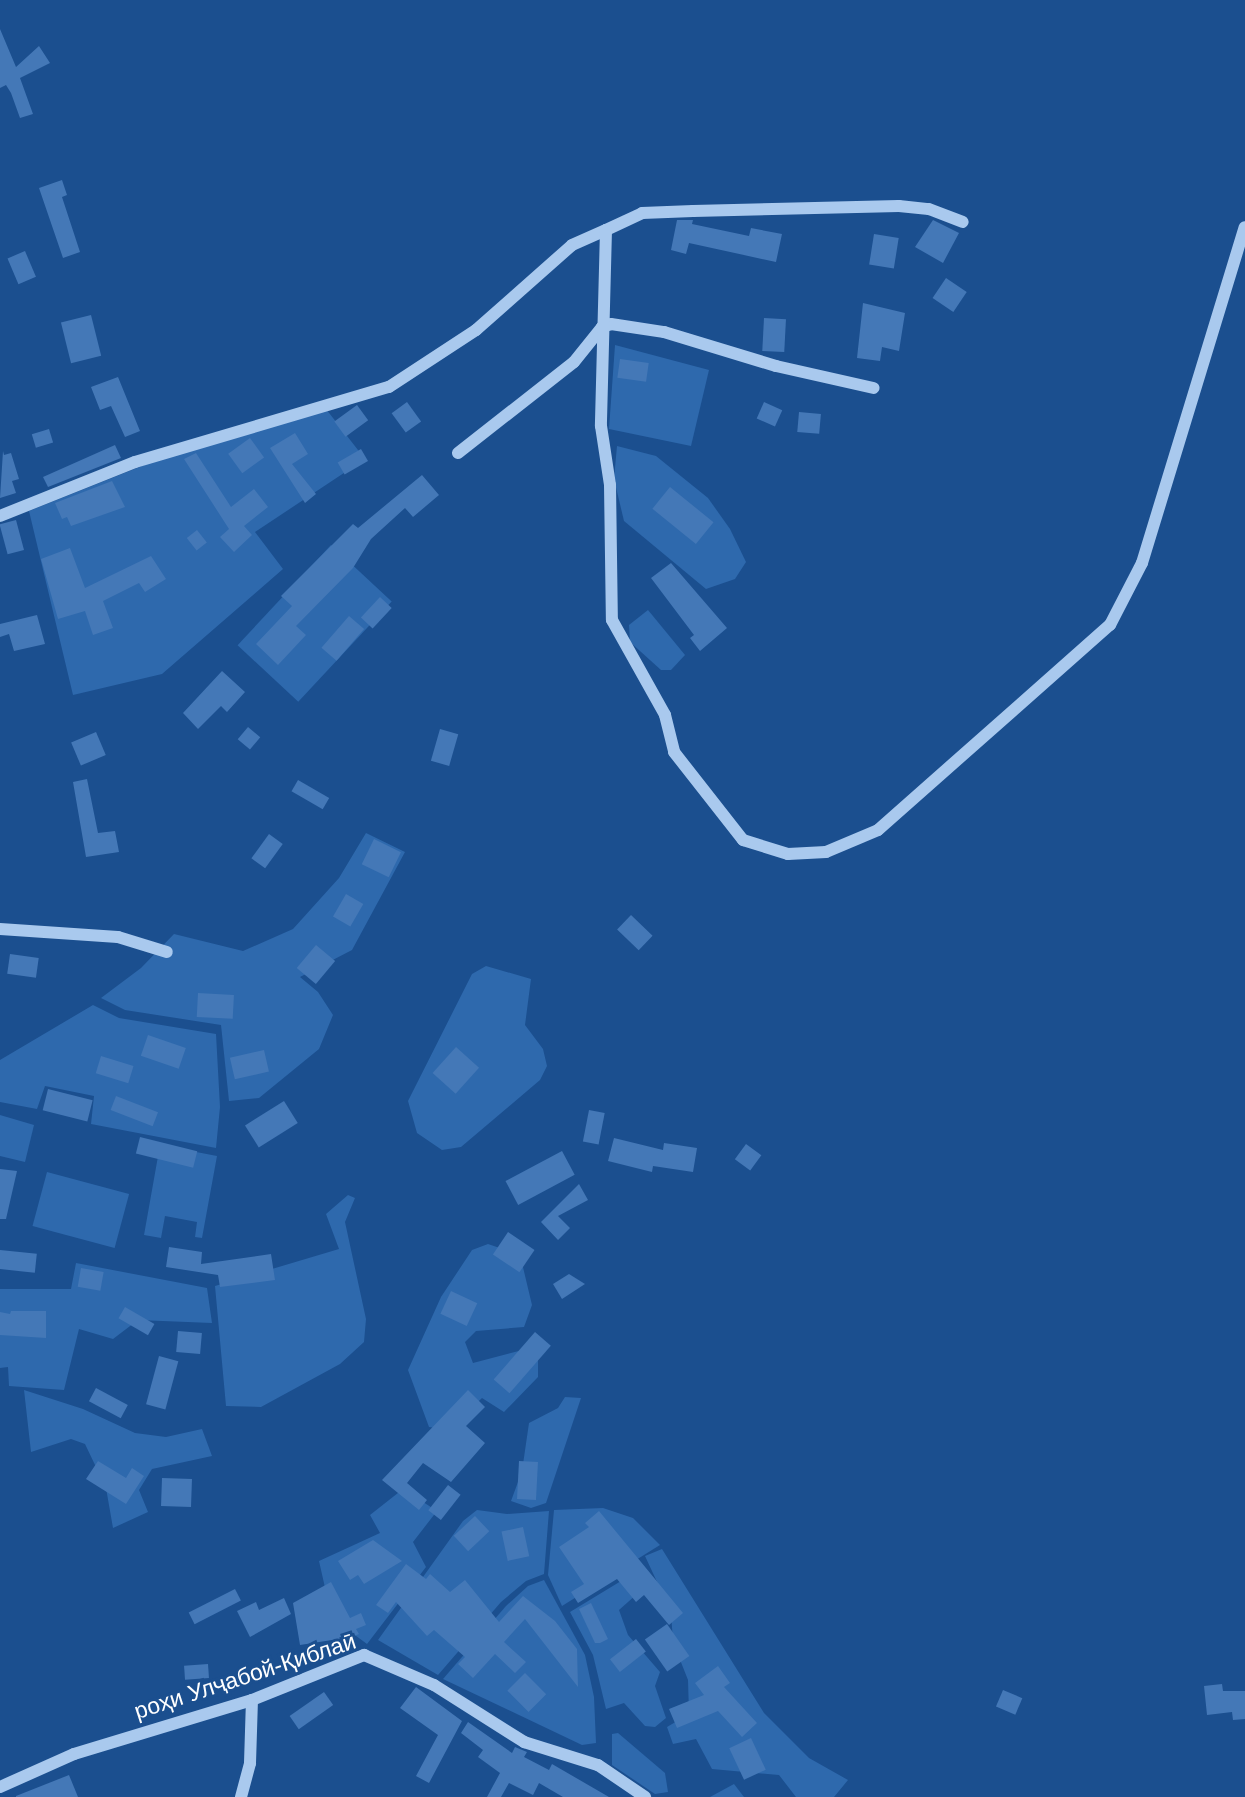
<!DOCTYPE html>
<meta charset="utf-8">
<style>
body{margin:0}
#map{position:relative;width:1245px;height:1797px;overflow:hidden;background:#1b4f8f;font-family:Arial,sans-serif}
div>[style]{position:absolute}
.green>*{inset:0;background:#2e69ad;transform-origin:0 0}
.building>*{inset:0;background:#4478b7;transform-origin:0 0}
.minor>*{height:12px;margin:-6px;padding:0 6px;transform-origin:6px;border-radius:6px;background:#a9c9ee}
span{translate:-50% -50%;white-space:nowrap;text-align:center;line-height:1.15;-webkit-text-stroke:6px #1b4f8f;paint-order:stroke}
.street-label{font-size:23px;color:#fff}
</style>
<div id="map">
<div class="green">
<i style="clip-path:polygon(615px 345px,709px 370px,691px 446px,609px 429px)"></i>
<i style="clip-path:polygon(326px 409px,365px 459px,255px 532px,283px 569px,162px 674px,73px 695px,29px 511px,152px 462px)"></i>
<i style="clip-path:polygon(617px 446px,656px 456px,708px 498px,730px 529px,746px 562px,735px 579px,706px 589px,624px 521px,614px 479px)"></i>
<i style="left:331px;top:545px;width:83px;height:137px;rotate:43deg"></i>
<i style="clip-path:polygon(648px 610px,685px 655px,671px 670px,661px 670px,630px 642px,629px 625px)"></i>
<i style="clip-path:polygon(366px 833px,405px 852px,352px 950px,300px 977px,318px 992px,333px 1015px,319px 1049px,259px 1098px,229px 1101px,221px 1025px,125px 1010px,101px 998px,141px 968px,174px 934px,243px 951px,293px 929px,339px 878px)"></i>
<i style="clip-path:polygon(486px 966px,531px 979px,525px 1025px,543px 1049px,547px 1066px,540px 1080px,461px 1147px,442px 1150px,417px 1133px,408px 1101px,472px 974px)"></i>
<i style="clip-path:polygon(93px 1005px,119px 1018px,216px 1034px,220px 1107px,216px 1148px,91px 1124px,94px 1096px,45px 1086px,37px 1109px,0 1102px,0 1060px)"></i>
<i style="clip-path:polygon(0 1115px,34px 1125px,25px 1162px,0 1156px)"></i>
<i style="clip-path:polygon(160px 1145px,217px 1156px,202px 1238px,195px 1237px,197px 1222px,165px 1216px,161px 1238px,144px 1235px)"></i>
<i style="left:47px;top:1172px;width:85px;height:56px;rotate:15deg"></i>
<i style="clip-path:polygon(348px 1195px,355px 1198px,345px 1222px,366px 1319px,364px 1342px,340px 1364px,261px 1407px,226px 1406px,215px 1286px,339px 1249px,326px 1214px)"></i>
<i style="clip-path:polygon(488px 1244px,514px 1253px,522px 1263px,532px 1305px,524px 1327px,476px 1331px,465px 1342px,473px 1363px,538px 1346px,538px 1377px,504px 1412px,482px 1398px,449px 1430px,429px 1427px,408px 1370px,441px 1297px,472px 1250px)"></i>
<i style="clip-path:polygon(76px 1263px,207px 1288px,212px 1323px,138px 1320px,113px 1339px,79px 1329px,64px 1390px,9px 1386px,8px 1367px,0 1368px,0 1289px,71px 1289px)"></i>
<i style="clip-path:polygon(24px 1390px,83px 1409px,135px 1433px,166px 1437px,202px 1429px,212px 1456px,152px 1469px,139px 1490px,148px 1512px,113px 1528px,106px 1488px,85px 1444px,71px 1439px,31px 1452px)"></i>
<i style="clip-path:polygon(565px 1397px,581px 1398px,546px 1503px,531px 1508px,511px 1501px,522px 1471px,529px 1423px,558px 1408px)"></i>
<i style="clip-path:polygon(403px 1489px,437px 1511px,413px 1542px,426px 1567px,367px 1644px,344px 1627px,328px 1601px,319px 1561px,380px 1533px,370px 1515px)"></i>
<i style="clip-path:polygon(603px 1508px,633px 1518px,660px 1545px,562px 1606px,548px 1575px,554px 1510px)"></i>
<i style="clip-path:polygon(477px 1510px,507px 1514px,549px 1511px,544px 1574px,526px 1581px,501px 1602px,438px 1675px,378px 1640px,463px 1521px)"></i>
<i style="clip-path:polygon(662px 1549px,764px 1713px,809px 1758px,848px 1780px,834px 1797px,796px 1797px,779px 1775px,712px 1769px,696px 1739px,673px 1744px,667px 1727px,689px 1714px,688px 1680px,673px 1642px,671px 1612px,645px 1556px)"></i>
<i style="clip-path:polygon(626px 1578px,637px 1594px,619px 1610px,628px 1635px,660px 1672px,655px 1686px,666px 1718px,655px 1727px,645px 1726px,624px 1703px,606px 1709px,593px 1655px,570px 1612px)"></i>
<i style="clip-path:polygon(544px 1580px,585px 1655px,594px 1697px,596px 1743px,582px 1745px,443px 1679px,506px 1606px,528px 1586px)"></i>
<i style="clip-path:polygon(618px 1733px,665px 1773px,668px 1792px,655px 1794px,612px 1765px,612px 1734px)"></i>
<i style="clip-path:polygon(734px 1784px,744px 1797px,710px 1797px)"></i>
</div>
<div class="building">
<i style="clip-path:polygon(0 29px,16px 67px,39px 46px,50px 63px,20px 78px,33px 114px,20px 118px,11px 93px,6px 85px,0 88px)"></i>
<i style="clip-path:polygon(62px 180px,67px 195px,62px 197px,80px 252px,63px 258px,39px 188px)"></i>
<i style="clip-path:polygon(677px 220px,693px 220px,692px 224px,749px 236px,751px 228px,782px 234px,776px 262px,689px 243px,686px 254px,671px 250px)"></i>
<i style="clip-path:polygon(933px 220px,959px 233px,943px 263px,915px 247px)"></i>
<i style="left:874px;top:234px;width:25px;height:31px;rotate:9deg"></i>
<i style="left:25px;top:251px;width:28px;height:19px;rotate:67deg"></i>
<i style="left:946px;top:278px;width:25px;height:24px;rotate:34deg"></i>
<i style="clip-path:polygon(863px 303px,905px 313px,899px 351px,882px 347px,880px 361px,857px 358px)"></i>
<i style="left:91px;top:315px;width:42px;height:31px;rotate:76deg"></i>
<i style="left:764px;top:318px;width:22px;height:33px;rotate:3deg"></i>
<i style="left:620px;top:359px;width:29px;height:19px;rotate:8deg"></i>
<i style="clip-path:polygon(118px 377px,140px 431px,125px 437px,111px 406px,100px 410px,91px 387px)"></i>
<i style="left:407px;top:402px;width:24px;height:19px;rotate:54deg"></i>
<i style="left:764px;top:402px;width:20px;height:18px;rotate:24deg"></i>
<i style="left:357px;top:405px;width:19px;height:28px;rotate:54deg"></i>
<i style="left:799px;top:412px;width:22px;height:20px;rotate:5deg"></i>
<i style="left:49px;top:429px;width:14px;height:18px;rotate:73deg"></i>
<i style="clip-path:polygon(295px 433px,308px 454px,292px 464px,316px 494px,305px 503px,270px 448px)"></i>
<i style="left:250px;top:438px;width:24px;height:27px;rotate:54deg"></i>
<i style="clip-path:polygon(115px 445px,121px 458px,48px 487px,43px 477px)"></i>
<i style="left:361px;top:449px;width:14px;height:27px;rotate:60deg"></i>
<i style="clip-path:polygon(3px 451px,4px 455px,11px 453px,19px 479px,12px 481px,16px 493px,0 498px)"></i>
<i style="clip-path:polygon(196px 453px,231px 507px,254px 489px,268px 507px,244px 526px,252px 535px,234px 552px,220px 537px,229px 529px,184px 459px)"></i>
<i style="clip-path:polygon(422px 475px,439px 495px,413px 517px,405px 508px,371px 539px,353px 568px,296px 626px,306px 635px,278px 665px,256px 644px,292px 606px,281px 596px,353px 524px,358px 528px)"></i>
<i style="clip-path:polygon(112px 481px,125px 507px,71px 526px,67px 517px,62px 519px,55px 503px)"></i>
<i style="left:670px;top:487px;width:56px;height:28px;rotate:39deg"></i>
<i style="left:16px;top:520px;width:31px;height:17px;rotate:75deg"></i>
<i style="left:197px;top:530px;width:16px;height:13px;rotate:52deg"></i>
<i style="clip-path:polygon(70px 548px,85px 588px,151px 556px,166px 579px,145px 592px,139px 583px,103px 601px,113px 628px,93px 635px,85px 611px,58px 619px,41px 559px)"></i>
<i style="clip-path:polygon(671px 563px,727px 628px,700px 651px,690px 638px,694px 635px,651px 578px)"></i>
<i style="left:380px;top:597px;width:16px;height:28px;rotate:43deg"></i>
<i style="clip-path:polygon(37px 615px,45px 644px,14px 651px,9px 634px,0 637px,0 624px)"></i>
<i style="left:349px;top:616px;width:20px;height:42px;rotate:41deg"></i>
<i style="clip-path:polygon(222px 671px,245px 692px,227px 712px,221px 706px,198px 729px,183px 713px)"></i>
<i style="left:248px;top:727px;width:16px;height:16px;rotate:40deg"></i>
<i style="left:440px;top:729px;width:19px;height:33px;rotate:16deg"></i>
<i style="left:96px;top:732px;width:25px;height:27px;rotate:67deg"></i>
<i style="clip-path:polygon(87px 779px,98px 833px,115px 831px,119px 852px,86px 857px,73px 782px)"></i>
<i style="left:298px;top:780px;width:36px;height:13px;rotate:30deg"></i>
<i style="left:269px;top:834px;width:17px;height:30px;rotate:36deg"></i>
<i style="left:374px;top:839px;width:30px;height:28px;rotate:26deg"></i>
<i style="left:346px;top:894px;width:20px;height:26px;rotate:30deg"></i>
<i style="left:631px;top:915px;width:30px;height:20px;rotate:44deg"></i>
<i style="left:316px;top:945px;width:25px;height:30px;rotate:40deg"></i>
<i style="left:10px;top:954px;width:29px;height:20px;rotate:8deg"></i>
<i style="left:198px;top:993px;width:36px;height:24px;rotate:3deg"></i>
<i style="left:148px;top:1035px;width:40px;height:22px;rotate:19deg"></i>
<i style="left:456px;top:1047px;width:31px;height:35px;rotate:42deg"></i>
<i style="left:264px;top:1050px;width:22px;height:35px;rotate:77deg"></i>
<i style="left:101px;top:1056px;width:34px;height:18px;rotate:17deg"></i>
<i style="left:48px;top:1089px;width:46px;height:22px;rotate:14deg"></i>
<i style="left:116px;top:1096px;width:45px;height:15px;rotate:21deg"></i>
<i style="left:284px;top:1101px;width:26px;height:46px;rotate:58deg"></i>
<i style="left:589px;top:1110px;width:16px;height:32px;rotate:11deg"></i>
<i style="left:140px;top:1137px;width:59px;height:17px;rotate:14deg"></i>
<i style="clip-path:polygon(614px 1138px,663px 1150px,664px 1143px,697px 1148px,693px 1172px,653px 1166px,652px 1172px,608px 1161px)"></i>
<i style="left:746px;top:1144px;width:19px;height:19px;rotate:36deg"></i>
<i style="left:562px;top:1151px;width:27px;height:64px;rotate:62deg"></i>
<i style="clip-path:polygon(0 1169px,17px 1171px,6px 1219px,0 1219px)"></i>
<i style="clip-path:polygon(579px 1184px,588px 1200px,558px 1216px,570px 1228px,558px 1240px,541px 1222px)"></i>
<i style="left:508px;top:1232px;width:32px;height:27px;rotate:34deg"></i>
<i style="clip-path:polygon(169px 1247px,202px 1252px,201px 1264px,271px 1254px,275px 1280px,220px 1287px,218px 1275px,166px 1267px)"></i>
<i style="left:0;top:1250px;width:37px;height:19px;rotate:6deg"></i>
<i style="left:81px;top:1268px;width:23px;height:19px;rotate:10deg"></i>
<i style="clip-path:polygon(569px 1274px,585px 1284px,562px 1299px,553px 1284px)"></i>
<i style="left:451px;top:1291px;width:29px;height:25px;rotate:25deg"></i>
<i style="left:125px;top:1307px;width:34px;height:13px;rotate:30deg"></i>
<i style="clip-path:polygon(11px 1311px,46px 1311px,46px 1338px,0 1335px,0 1312px,10px 1314px)"></i>
<i style="left:178px;top:1331px;width:24px;height:21px;rotate:5deg"></i>
<i style="left:535px;top:1332px;width:21px;height:63px;rotate:41deg"></i>
<i style="left:159px;top:1356px;width:20px;height:50px;rotate:15deg"></i>
<i style="left:96px;top:1388px;width:36px;height:15px;rotate:28deg"></i>
<i style="clip-path:polygon(468px 1390px,485px 1407px,466px 1426px,485px 1443px,451px 1482px,423px 1463px,407px 1483px,427px 1500px,419px 1510px,382px 1480px)"></i>
<i style="clip-path:polygon(98px 1461px,126px 1478px,132px 1468px,144px 1476px,126px 1504px,86px 1479px)"></i>
<i style="left:519px;top:1461px;width:19px;height:38px;rotate:3deg"></i>
<i style="left:162px;top:1478px;width:30px;height:28px;rotate:2deg"></i>
<i style="left:448px;top:1485px;width:16px;height:32px;rotate:38deg"></i>
<i style="clip-path:polygon(599px 1511px,683px 1613px,669px 1625px,644px 1595px,636px 1602px,617px 1579px,578px 1603px,571px 1592px,584px 1584px,559px 1547px,589px 1527px,585px 1523px)"></i>
<i style="left:475px;top:1516px;width:21px;height:29px;rotate:47deg"></i>
<i style="left:523px;top:1527px;width:30px;height:22px;rotate:78deg"></i>
<i style="clip-path:polygon(373px 1540px,402px 1561px,364px 1584px,358px 1575px,350px 1580px,338px 1561px)"></i>
<i style="clip-path:polygon(406px 1564px,426px 1579px,430px 1574px,450px 1592px,465px 1580px,499px 1622px,523px 1596px,555px 1621px,577px 1649px,578px 1687px,525px 1619px,504px 1642px,526px 1662px,515px 1673px,495px 1654px,473px 1678px,458px 1664px,465px 1657px,434px 1630px,427px 1636px,396px 1602px,388px 1613px,376px 1605px)"></i>
<i style="clip-path:polygon(331px 1582px,350px 1618px,361px 1613px,366px 1625px,356px 1629px,359px 1634px,334px 1644px,332px 1640px,300px 1645px,293px 1603px)"></i>
<i style="left:235px;top:1589px;width:13px;height:52px;rotate:63deg"></i>
<i style="clip-path:polygon(284px 1598px,291px 1614px,250px 1637px,237px 1611px,256px 1602px,259px 1610px)"></i>
<i style="clip-path:polygon(591px 1603px,608px 1639px,600px 1643px,595px 1643px,579px 1609px)"></i>
<i style="left:667px;top:1624px;width:39px;height:27px;rotate:55deg"></i>
<i style="left:636px;top:1639px;width:16px;height:33px;rotate:52deg"></i>
<i style="left:208px;top:1664px;width:14px;height:24px;rotate:86deg"></i>
<i style="clip-path:polygon(718px 1666px,730px 1683px,724px 1687px,757px 1723px,742px 1737px,718px 1711px,677px 1728px,669px 1709px,704px 1695px,695px 1683px)"></i>
<i style="left:525px;top:1673px;width:30px;height:25px;rotate:45deg"></i>
<i style="clip-path:polygon(1222px 1684px,1223px 1691px,1245px 1691px,1245px 1719px,1233px 1720px,1232px 1712px,1207px 1715px,1204px 1686px)"></i>
<i style="clip-path:polygon(416px 1687px,462px 1721px,429px 1783px,416px 1776px,438px 1735px,400px 1708px)"></i>
<i style="left:1003px;top:1690px;width:21px;height:18px;rotate:23deg"></i>
<i style="left:324px;top:1692px;width:16px;height:42px;rotate:55deg"></i>
<i style="clip-path:polygon(468px 1722px,512px 1753px,515px 1747px,527px 1752px,524px 1757px,549px 1770px,552px 1764px,609px 1797px,563px 1797px,539px 1783px,533px 1795px,509px 1783px,501px 1797px,487px 1797px,500px 1773px,478px 1757px,483px 1750px,461px 1733px)"></i>
<i style="left:751px;top:1738px;width:35px;height:24px;rotate:65deg"></i>
<i style="clip-path:polygon(69px 1775px,78px 1797px,16px 1797px,16px 1796px)"></i>
</div>
<div class="minor">
<i style="left:606px;top:230px;width:40px;rotate:-25deg"></i>
<i style="left:642px;top:213px;width:51px;rotate:-2.2deg"></i>
<i style="left:693px;top:211px;width:206px;rotate:-1.4deg"></i>
<i style="left:899px;top:206px;width:30px;rotate:6deg"></i>
<i style="left:929px;top:209px;width:36px;rotate:21deg"></i>
<i style="left:458px;top:453px;width:147px;rotate:-38.1deg"></i>
<i style="left:574px;top:362px;width:45px;rotate:-51.3deg"></i>
<i style="left:602px;top:327px;width:9px;rotate:-18deg"></i>
<i style="left:611px;top:324px;width:54px;rotate:8.6deg"></i>
<i style="left:664px;top:332px;width:117px;rotate:16.9deg"></i>
<i style="left:776px;top:366px;width:100px;rotate:12.7deg"></i>
<i style="left:0;top:516px;width:145px;rotate:-21.8deg"></i>
<i style="left:135px;top:462px;width:265px;rotate:-16.5deg"></i>
<i style="left:389px;top:387px;width:104px;rotate:-33.2deg"></i>
<i style="left:476px;top:330px;width:128px;rotate:-41.5deg"></i>
<i style="left:572px;top:245px;width:37px;rotate:-24deg"></i>
<i style="left:606px;top:230px;width:196px;rotate:91.5deg"></i>
<i style="left:601px;top:426px;width:60px;rotate:81.3deg"></i>
<i style="left:610px;top:485px;width:135px;rotate:89.2deg"></i>
<i style="left:612px;top:620px;width:109px;rotate:60.8deg"></i>
<i style="left:665px;top:715px;width:38px;rotate:76deg"></i>
<i style="left:674px;top:752px;width:112px;rotate:51.9deg"></i>
<i style="left:743px;top:840px;width:47px;rotate:17.3deg"></i>
<i style="left:788px;top:854px;width:38px;rotate:-3deg"></i>
<i style="left:826px;top:852px;width:56px;rotate:-22.9deg"></i>
<i style="left:878px;top:830px;width:310px;rotate:-41.5deg"></i>
<i style="left:1110px;top:625px;width:70px;rotate:-62.7deg"></i>
<i style="left:1142px;top:563px;width:351px;rotate:-73deg"></i>
<i style="left:0;top:929px;width:118px;rotate:3.9deg"></i>
<i style="left:118px;top:937px;width:51px;rotate:17deg"></i>
<i style="left:0;top:1787px;width:81px;rotate:-24deg"></i>
<i style="left:74px;top:1754px;width:186px;rotate:-16.9deg"></i>
<i style="left:252px;top:1700px;width:121px;rotate:-21.9deg"></i>
<i style="left:364px;top:1655px;width:76px;rotate:23.2deg"></i>
<i style="left:434px;top:1685px;width:107px;rotate:32.3deg"></i>
<i style="left:524px;top:1742px;width:77px;rotate:17.3deg"></i>
<i style="left:598px;top:1765px;width:57px;rotate:34.2deg"></i>
<i style="left:241px;top:1797px;width:35px;rotate:-75deg"></i>
<i style="left:250px;top:1763px;width:63px;rotate:-88.2deg"></i>
</div>
<div class="street-label">
<span style="left:245px;top:1676px;rotate:-18deg">роҳи Улҷабой-Қиблаӣ</span>
</div>
</div>
